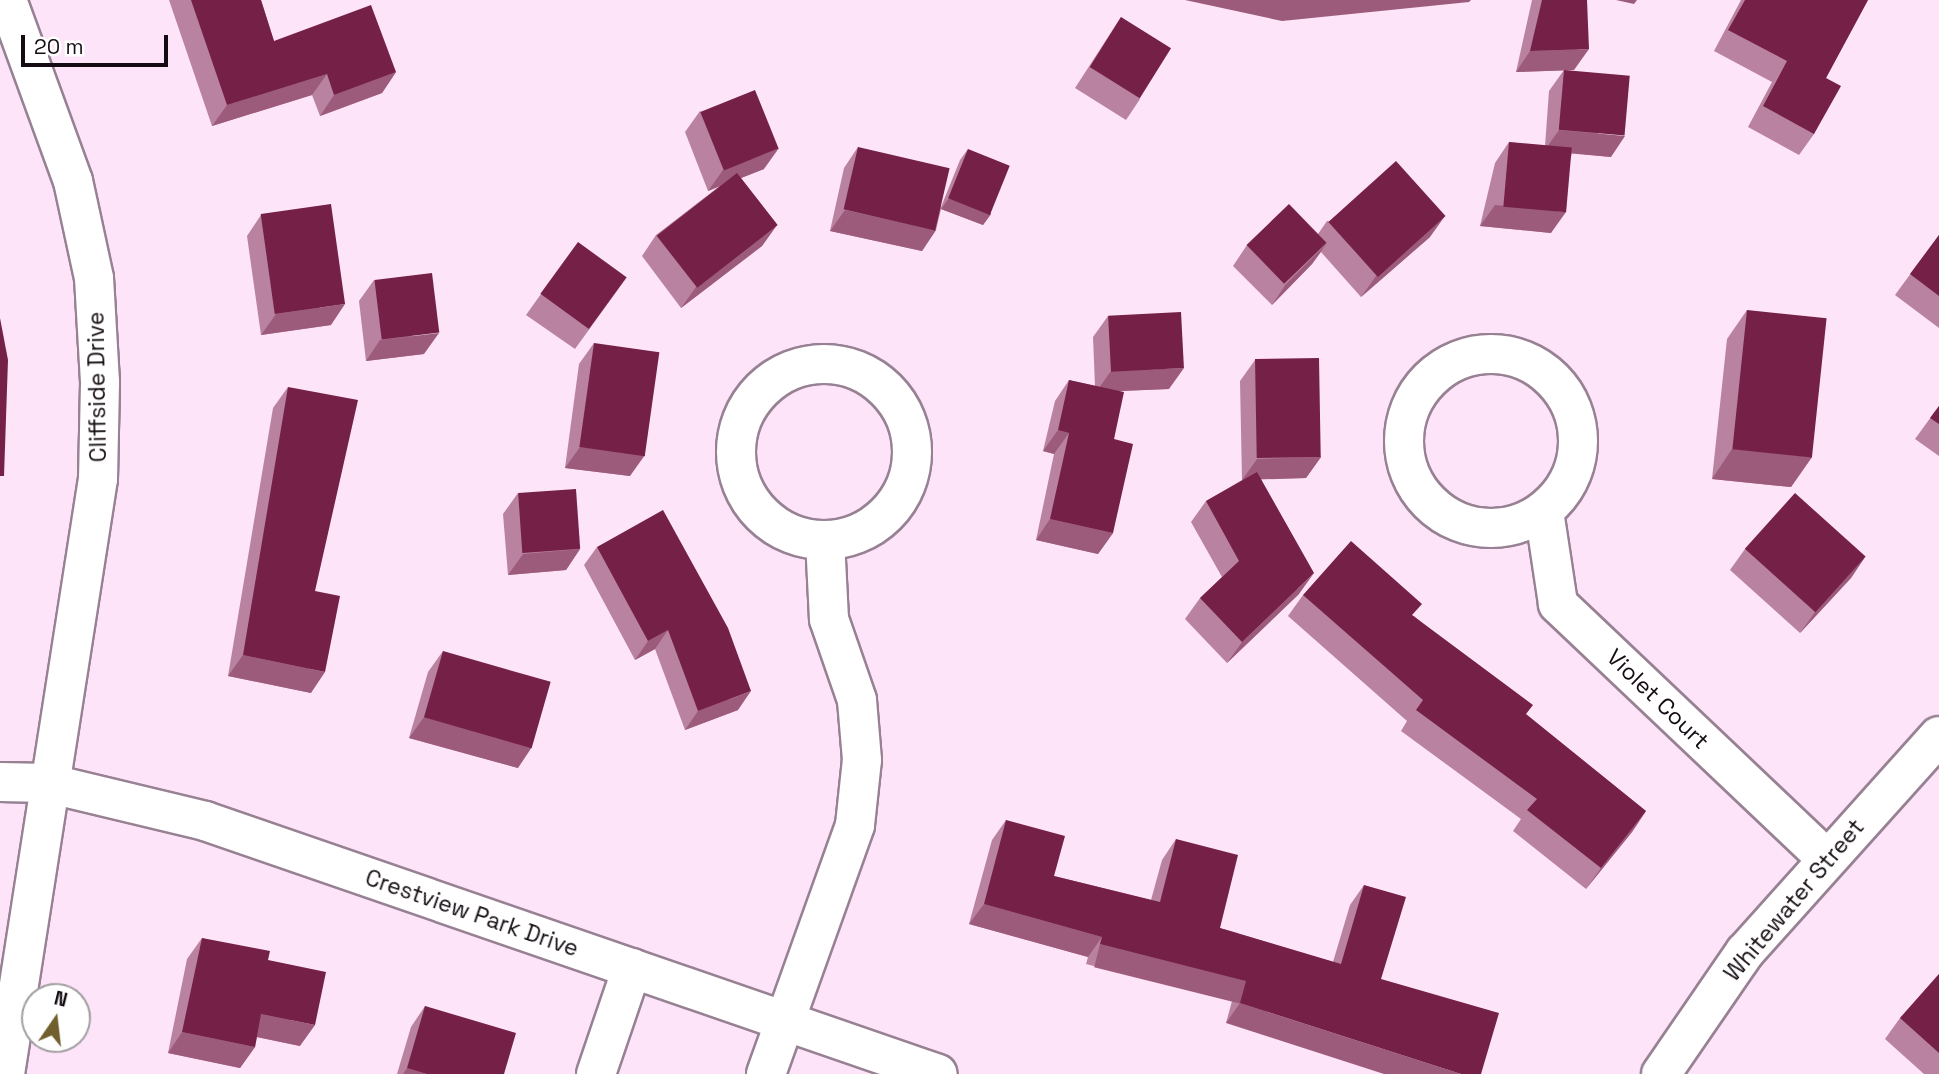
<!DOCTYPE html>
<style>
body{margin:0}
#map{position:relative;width:1939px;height:1074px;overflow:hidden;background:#fde4f8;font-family:"Space Grotesk",sans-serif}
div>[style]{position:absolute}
.roads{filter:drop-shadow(2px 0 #978193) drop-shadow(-2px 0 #978193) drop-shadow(0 2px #978193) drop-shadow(0 -2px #978193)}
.street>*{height:38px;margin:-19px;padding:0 19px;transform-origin:19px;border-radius:19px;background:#fff}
.street>.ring{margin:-19px;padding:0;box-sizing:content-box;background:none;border:38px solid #fff;border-radius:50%}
.wall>*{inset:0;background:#b882a0}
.shaded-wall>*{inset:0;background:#9d5b7c;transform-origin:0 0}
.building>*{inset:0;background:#742047;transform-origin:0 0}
span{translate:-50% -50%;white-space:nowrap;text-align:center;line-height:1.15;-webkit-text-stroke:7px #fff;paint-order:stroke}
.street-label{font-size:23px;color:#140c12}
.north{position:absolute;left:21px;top:983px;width:70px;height:70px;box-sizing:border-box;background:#fff;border:2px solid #a19ea0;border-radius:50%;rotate:14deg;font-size:19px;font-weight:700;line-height:28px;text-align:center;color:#140c12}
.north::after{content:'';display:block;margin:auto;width:24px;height:32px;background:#715f2d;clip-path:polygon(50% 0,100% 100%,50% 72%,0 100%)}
.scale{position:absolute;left:21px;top:35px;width:147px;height:32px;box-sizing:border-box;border:4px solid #140c12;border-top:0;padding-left:9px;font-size:21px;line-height:24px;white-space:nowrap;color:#140c12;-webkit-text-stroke:5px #fff;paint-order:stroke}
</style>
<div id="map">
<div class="roads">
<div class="street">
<i class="ring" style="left:1404px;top:354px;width:136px;height:136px"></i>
<i class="ring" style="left:736px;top:364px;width:138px;height:138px"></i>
<i style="left:1544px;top:511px;width:94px;rotate:81.4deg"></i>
<i style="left:1558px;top:604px;width:369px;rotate:43.5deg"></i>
<i style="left:0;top:782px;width:47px;rotate:1.2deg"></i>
<i style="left:47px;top:783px;width:163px;rotate:13.5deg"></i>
<i style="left:205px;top:821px;width:775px;rotate:19.04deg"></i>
<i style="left:5px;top:1074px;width:602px;rotate:-81.12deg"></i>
<i style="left:98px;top:479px;width:97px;rotate:-88.8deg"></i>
<i style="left:100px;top:382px;width:104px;rotate:-93.3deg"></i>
<i style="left:94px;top:278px;width:99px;rotate:-102.2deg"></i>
<i style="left:73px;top:181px;width:193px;rotate:-110deg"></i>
<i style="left:596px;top:1074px;width:112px;rotate:-71.2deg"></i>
<i style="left:766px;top:1074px;width:264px;rotate:-70.3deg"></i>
<i style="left:855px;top:825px;width:65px;rotate:-83.9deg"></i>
<i style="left:862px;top:760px;width:60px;rotate:-94.8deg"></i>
<i style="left:857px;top:700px;width:86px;rotate:-109.1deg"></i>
<i style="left:829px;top:619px;width:78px;rotate:-92.9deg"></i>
<i style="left:1661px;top:1074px;width:148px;rotate:-55.5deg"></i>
<i style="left:1745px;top:952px;width:290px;rotate:-48.1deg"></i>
</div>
</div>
<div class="wall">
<i style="clip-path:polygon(169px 0,261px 0,274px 41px,396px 72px,382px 93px,320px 116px,312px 95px,212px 126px)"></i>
<i style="clip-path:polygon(1532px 0,1587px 0,1574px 70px,1516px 72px)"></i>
<i style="clip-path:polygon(1741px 0,1868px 0,1826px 78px,1814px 134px,1799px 155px,1748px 127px,1772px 82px,1714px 51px)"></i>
<i style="clip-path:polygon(1121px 17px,1140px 99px,1126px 120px,1075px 88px)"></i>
<i style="clip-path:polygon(1564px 70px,1611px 157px,1572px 153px,1551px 233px,1480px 226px,1495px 163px,1509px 142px,1545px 146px,1549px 91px)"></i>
<i style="clip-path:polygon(700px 111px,764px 169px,741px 178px,777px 225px,762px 246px,681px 308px,642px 256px,656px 235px,721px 185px,708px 191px,685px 132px)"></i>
<i style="clip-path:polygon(858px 147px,941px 207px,960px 160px,968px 149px,991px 214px,983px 225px,941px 209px,936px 230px,922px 251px,830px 231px,844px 168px)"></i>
<i style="clip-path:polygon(261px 215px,331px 325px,261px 335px,247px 236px)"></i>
<i style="clip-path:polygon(1327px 221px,1430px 237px,1361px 297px,1321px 252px,1312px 264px,1272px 305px,1233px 266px,1247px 245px,1318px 234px)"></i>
<i style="clip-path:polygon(1939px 235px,1939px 328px,1895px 295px)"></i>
<i style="clip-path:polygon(627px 277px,575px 349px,526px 315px,541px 294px)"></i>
<i style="clip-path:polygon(374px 280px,424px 354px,366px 361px,359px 301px)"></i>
<i style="clip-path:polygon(1747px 310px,1812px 457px,1791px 487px,1712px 479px,1727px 339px)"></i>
<i style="clip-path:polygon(1108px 316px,1169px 389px,1119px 391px,1114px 439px,1113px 533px,1098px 554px,1036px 540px,1054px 454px,1043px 451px,1055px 401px,1069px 380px,1095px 386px,1093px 337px)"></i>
<i style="clip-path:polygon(594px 343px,630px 476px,565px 468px,579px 364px)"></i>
<i style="clip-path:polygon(1255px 360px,1321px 457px,1306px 478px,1261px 479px,1299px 594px,1227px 663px,1185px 619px,1200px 598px,1222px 577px,1191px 522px,1206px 501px,1242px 480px,1240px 381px)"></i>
<i style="clip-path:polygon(288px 387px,311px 693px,228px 676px,273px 408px)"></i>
<i style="clip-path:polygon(1939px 406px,1939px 456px,1915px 439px)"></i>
<i style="clip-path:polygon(518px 493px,580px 549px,566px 570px,508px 575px,503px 514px)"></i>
<i style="clip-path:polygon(597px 547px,738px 710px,685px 730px,655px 649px,635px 660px,584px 565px)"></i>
<i style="clip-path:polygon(1745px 549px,1865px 557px,1851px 578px,1800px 633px,1730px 570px)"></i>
<i style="clip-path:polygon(1303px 595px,1414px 616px,1526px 715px,1646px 811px,1632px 832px,1586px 889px,1513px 831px,1521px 819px,1401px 731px,1407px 721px,1288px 616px)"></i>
<i style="clip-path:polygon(443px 651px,518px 768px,409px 738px,428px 672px)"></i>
<i style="clip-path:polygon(1006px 820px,1054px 876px,1151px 900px,1162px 860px,1176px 839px,1220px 928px,1333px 962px,1350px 905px,1364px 885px,1381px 979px,1226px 1023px,1232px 1001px,1086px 964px,1088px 957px,969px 924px,992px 840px)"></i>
<i style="clip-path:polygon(202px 938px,268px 960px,300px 1046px,257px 1037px,255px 1047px,240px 1068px,168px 1053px,187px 959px)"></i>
<i style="clip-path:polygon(1939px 974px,1939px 1074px,1924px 1074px,1885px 1039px,1900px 1018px)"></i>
<i style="clip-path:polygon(425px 1006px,504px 1074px,397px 1074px,411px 1027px)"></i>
</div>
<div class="shaded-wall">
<i style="clip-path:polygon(1185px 0,1471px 0,1469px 2px,1282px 21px)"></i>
<i style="clip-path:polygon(1616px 0,1637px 0,1634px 4px)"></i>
<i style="clip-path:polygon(1589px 49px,1574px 70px,1516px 72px,1530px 51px)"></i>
<i style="clip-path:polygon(396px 72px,382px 93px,320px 116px,334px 95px)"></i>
<i style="clip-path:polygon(327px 74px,312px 95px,212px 126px,227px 105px)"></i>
<i style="clip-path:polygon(1559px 130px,1625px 136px,1611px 157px,1544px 151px)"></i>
<i style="clip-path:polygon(779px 148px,764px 169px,708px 191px,723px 170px)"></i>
<i style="clip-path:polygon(949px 198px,991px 214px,983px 225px,941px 209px)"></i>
<i style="clip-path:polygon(1495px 205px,1566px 212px,1551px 233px,1480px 226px)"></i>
<i style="clip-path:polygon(845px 210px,936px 230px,922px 251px,830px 231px)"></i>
<i style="clip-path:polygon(1445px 216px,1430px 237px,1361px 297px,1376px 276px)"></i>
<i style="clip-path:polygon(777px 225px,762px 246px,681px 308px,696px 287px)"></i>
<i style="clip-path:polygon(1327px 243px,1312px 264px,1272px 305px,1286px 284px)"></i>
<i style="clip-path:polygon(345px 304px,331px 325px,261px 335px,276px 314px)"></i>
<i style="clip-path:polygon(439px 333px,424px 354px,366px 361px,380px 340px)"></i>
<i style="clip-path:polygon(1184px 368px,1169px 389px,1096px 392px,1111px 371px)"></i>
<i style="clip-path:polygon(1058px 430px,1069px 433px,1054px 454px,1043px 451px)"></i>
<i style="clip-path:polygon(580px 447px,645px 455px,630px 476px,565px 468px)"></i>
<i style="clip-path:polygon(1732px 449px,1812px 457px,1791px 487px,1712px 479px)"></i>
<i style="clip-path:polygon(1321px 457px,1306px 478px,1242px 480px,1257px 459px)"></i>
<i style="clip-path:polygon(1050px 519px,1113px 533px,1098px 554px,1036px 540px)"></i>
<i style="clip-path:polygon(580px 549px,566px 570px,508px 575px,523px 554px)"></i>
<i style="clip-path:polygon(1865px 557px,1851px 578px,1800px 633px,1815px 612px)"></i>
<i style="clip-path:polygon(1314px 573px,1299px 594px,1227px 663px,1242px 642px)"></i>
<i style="clip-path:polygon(668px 630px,655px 649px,635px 660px,648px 641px)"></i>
<i style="clip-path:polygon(243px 655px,325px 672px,311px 693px,228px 676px)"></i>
<i style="clip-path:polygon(751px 691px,738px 710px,685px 730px,698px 711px)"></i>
<i style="clip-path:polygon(424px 717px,532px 747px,518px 768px,409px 738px)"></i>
<i style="clip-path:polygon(1646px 811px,1632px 832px,1586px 889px,1601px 868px)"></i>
<i style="clip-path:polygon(984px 904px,1102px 937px,1088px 957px,969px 924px)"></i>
<i style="left:1100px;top:944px;width:151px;height:24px;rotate:14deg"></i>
<i style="clip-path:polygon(1240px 1003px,1461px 1074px,1384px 1074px,1226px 1023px)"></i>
<i style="clip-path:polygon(261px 1014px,315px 1025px,300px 1046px,247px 1035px)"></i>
<i style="clip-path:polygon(182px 1032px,255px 1047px,240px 1068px,168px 1053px)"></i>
<i style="clip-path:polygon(407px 1068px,427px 1074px,403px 1074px)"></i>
</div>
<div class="building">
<i style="clip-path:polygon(191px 0,261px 0,274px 41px,371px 5px,396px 72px,334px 95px,327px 74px,227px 105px)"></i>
<i style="clip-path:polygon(1542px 0,1587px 0,1589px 49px,1530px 51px)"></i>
<i style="clip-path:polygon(1745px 0,1868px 0,1826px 78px,1841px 86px,1814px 134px,1763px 106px,1787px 61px,1728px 30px)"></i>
<i style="left:1121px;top:17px;width:59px;height:59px;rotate:32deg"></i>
<i style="left:1564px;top:70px;width:66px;height:60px;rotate:5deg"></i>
<i style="left:755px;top:90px;width:63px;height:59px;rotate:68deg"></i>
<i style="left:1509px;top:142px;width:63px;height:65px;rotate:5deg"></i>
<i style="left:858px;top:147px;width:94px;height:64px;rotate:13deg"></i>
<i style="left:968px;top:149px;width:45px;height:53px;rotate:22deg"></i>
<i style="left:1396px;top:161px;width:74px;height:91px;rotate:48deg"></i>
<i style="left:737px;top:173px;width:66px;height:102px;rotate:52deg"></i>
<i style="left:331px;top:204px;width:101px;height:71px;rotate:82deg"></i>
<i style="left:1289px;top:204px;width:54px;height:59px;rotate:46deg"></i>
<i style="clip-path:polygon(1939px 235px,1939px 296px,1910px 274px)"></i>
<i style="left:578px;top:242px;width:60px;height:64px;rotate:36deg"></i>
<i style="left:432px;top:273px;width:60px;height:58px;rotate:83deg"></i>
<i style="left:1747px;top:310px;width:80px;height:140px;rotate:6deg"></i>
<i style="left:1181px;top:312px;width:56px;height:73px;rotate:87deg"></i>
<i style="clip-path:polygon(0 318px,8px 360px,4px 476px,0 476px)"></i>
<i style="left:594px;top:343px;width:66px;height:105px;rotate:8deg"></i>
<i style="left:1319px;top:358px;width:99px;height:64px;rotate:89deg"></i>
<i style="clip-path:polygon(1069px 380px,1124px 392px,1114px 439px,1133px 444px,1113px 533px,1050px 519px,1069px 433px,1058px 430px)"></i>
<i style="clip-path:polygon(288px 387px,358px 400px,315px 591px,340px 596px,325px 672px,243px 655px)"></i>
<i style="clip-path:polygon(1939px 406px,1939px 424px,1930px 418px)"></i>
<i style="clip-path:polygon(1257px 472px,1314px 573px,1242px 642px,1200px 598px,1239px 561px,1206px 501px)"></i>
<i style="left:576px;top:489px;width:60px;height:58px;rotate:86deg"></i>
<i style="left:1795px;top:493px;width:95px;height:75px;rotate:42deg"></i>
<i style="clip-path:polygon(663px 510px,728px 628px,751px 691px,698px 711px,668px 630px,648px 641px,597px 547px)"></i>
<i style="clip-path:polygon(1351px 541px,1422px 604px,1412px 615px,1533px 705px,1526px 714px,1646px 811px,1601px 868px,1527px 810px,1537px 799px,1416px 710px,1423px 700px,1303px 595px)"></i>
<i style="left:443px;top:651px;width:112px;height:69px;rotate:16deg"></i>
<i style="clip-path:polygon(1006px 820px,1065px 836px,1054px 876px,1160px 902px,1176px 839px,1238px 855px,1220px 928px,1341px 964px,1364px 885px,1406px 897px,1381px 979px,1499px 1013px,1481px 1074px,1461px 1074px,1240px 1003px,1246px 981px,1100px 944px,1102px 937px,984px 904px)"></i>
<i style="clip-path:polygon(202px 938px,270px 951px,268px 960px,326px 972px,315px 1025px,261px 1014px,255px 1047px,182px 1032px)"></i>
<i style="clip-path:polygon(1939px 974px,1939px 1053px,1900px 1018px)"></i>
<i style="clip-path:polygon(425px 1006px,516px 1033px,504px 1074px,427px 1074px,407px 1068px)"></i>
</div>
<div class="street-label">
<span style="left:97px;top:387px;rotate:-91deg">Cliffside Drive</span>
<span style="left:1658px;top:699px;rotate:44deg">Violet Court</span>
<span style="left:1794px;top:900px;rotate:-50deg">Whitewater Street</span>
<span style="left:472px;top:913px;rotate:19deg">Crestview Park Drive</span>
</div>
<div class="north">N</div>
<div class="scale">20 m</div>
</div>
